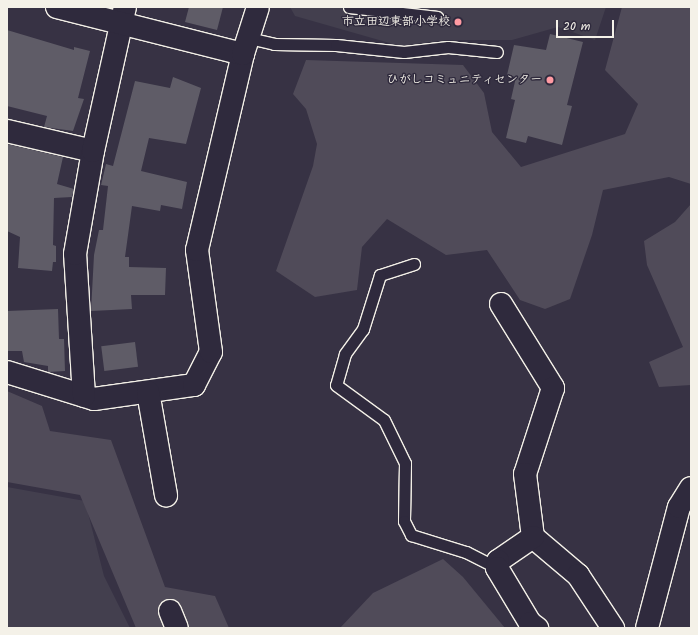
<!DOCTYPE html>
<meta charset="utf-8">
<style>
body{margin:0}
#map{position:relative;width:698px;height:635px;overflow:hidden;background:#373244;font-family:Kalam,"Klee One",sans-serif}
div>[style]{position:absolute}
.built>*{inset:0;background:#433f4e}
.green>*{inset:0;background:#504b59}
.building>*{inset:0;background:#5f5c67;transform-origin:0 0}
.roads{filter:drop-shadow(1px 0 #f4f1e8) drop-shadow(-1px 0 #f4f1e8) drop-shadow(0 1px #f4f1e8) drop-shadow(0 -1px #f4f1e8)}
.lane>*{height:11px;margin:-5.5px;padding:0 5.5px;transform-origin:5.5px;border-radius:5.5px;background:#2f2a3d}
.street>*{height:22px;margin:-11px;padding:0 11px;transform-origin:11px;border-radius:11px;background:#2f2a3d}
.secondary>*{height:22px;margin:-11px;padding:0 11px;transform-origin:11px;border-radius:11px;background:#2f2a3d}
.dots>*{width:11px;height:11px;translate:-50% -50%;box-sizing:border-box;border:2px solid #2f2a3d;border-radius:50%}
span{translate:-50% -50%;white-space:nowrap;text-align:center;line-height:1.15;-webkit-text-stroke:3px #2f2a3d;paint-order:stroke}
.poi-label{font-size:12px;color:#f4f1e8;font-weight:700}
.right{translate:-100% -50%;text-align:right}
.frame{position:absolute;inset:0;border:8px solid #f4f1e8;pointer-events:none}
.scale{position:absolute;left:556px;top:20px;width:58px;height:18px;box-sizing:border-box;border:2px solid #f4f1e8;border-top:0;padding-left:5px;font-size:12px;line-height:14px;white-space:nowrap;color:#f4f1e8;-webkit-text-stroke:3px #2f2a3d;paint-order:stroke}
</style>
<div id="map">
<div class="built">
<i style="clip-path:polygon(290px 7px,606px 7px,595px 40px,558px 27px,512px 40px,445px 40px,400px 46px,295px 16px)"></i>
<i style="clip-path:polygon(7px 487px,85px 501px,104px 576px,130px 628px,7px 628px)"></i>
</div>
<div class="green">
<i style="clip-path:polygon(622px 7px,691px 7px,691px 184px,669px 177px,603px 190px,592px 235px,570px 299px,545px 309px,520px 300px,487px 250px,446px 255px,387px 219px,362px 247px,357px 290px,315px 297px,276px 271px,313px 166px,317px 144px,306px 109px,293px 94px,306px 60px,463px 65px,484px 93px,492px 132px,521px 167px,625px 134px,638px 104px,605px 70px)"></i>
<i style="clip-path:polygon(691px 204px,691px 385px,659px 387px,649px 362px,683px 347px,647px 265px,644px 241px,675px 222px)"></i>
<i style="clip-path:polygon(7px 391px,42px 406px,50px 431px,111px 440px,165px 587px,215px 596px,229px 628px,136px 628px,80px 495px,7px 482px)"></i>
<i style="clip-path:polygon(443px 559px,463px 577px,505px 628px,340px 628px,373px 593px)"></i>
</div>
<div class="building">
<i style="clip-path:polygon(189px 7px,223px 7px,217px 30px,185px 22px)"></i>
<i style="clip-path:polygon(7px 30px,74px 50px,74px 47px,90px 51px,78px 98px,84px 99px,73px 131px,44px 127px,47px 116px,7px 106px)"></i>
<i style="clip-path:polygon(550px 34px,583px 42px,567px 105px,572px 106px,562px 145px,528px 136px,526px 143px,506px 138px,515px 100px,511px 99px,516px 77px,507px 75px,514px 45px,546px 50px)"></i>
<i style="clip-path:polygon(173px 77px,201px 88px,186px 144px,149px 138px,141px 171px,187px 182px,182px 209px,161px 205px,160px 211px,132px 206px,125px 257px,129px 257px,129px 267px,166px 268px,165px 295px,131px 295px,132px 309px,91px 311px,94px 255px,99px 230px,103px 230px,108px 186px,101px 185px,106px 164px,113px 166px,135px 81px,170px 88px)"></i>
<i style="clip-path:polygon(7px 144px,63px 157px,57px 184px,74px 189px,72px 197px,54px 198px,53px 245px,56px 246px,56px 262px,53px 262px,52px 271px,18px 268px,20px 237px,7px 231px)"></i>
<i style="clip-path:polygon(58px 309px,59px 339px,64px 339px,65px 371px,48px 372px,48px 366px,24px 362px,22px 351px,7px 351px,7px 311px)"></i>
<i style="left:135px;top:342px;width:25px;height:34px;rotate:83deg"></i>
</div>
<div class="roads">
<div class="lane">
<i style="left:349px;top:7px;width:89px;rotate:6.5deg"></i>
<i style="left:249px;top:38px;width:26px;rotate:13deg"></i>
<i style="left:274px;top:44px;width:62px;rotate:0.9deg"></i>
<i style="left:336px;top:45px;width:68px;rotate:5.9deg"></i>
<i style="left:404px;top:52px;width:44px;rotate:-6.5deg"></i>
<i style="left:448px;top:47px;width:49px;rotate:5.8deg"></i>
<i style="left:414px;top:264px;width:36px;rotate:162deg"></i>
<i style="left:380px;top:275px;width:57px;rotate:107.5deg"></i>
<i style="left:363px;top:329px;width:31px;rotate:126deg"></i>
<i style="left:345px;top:354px;width:32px;rotate:106deg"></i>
<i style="left:336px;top:385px;width:59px;rotate:36.1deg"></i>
<i style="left:384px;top:420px;width:48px;rotate:64deg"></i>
<i style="left:405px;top:463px;width:58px;rotate:91deg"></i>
<i style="left:404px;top:521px;width:16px;rotate:63deg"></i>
<i style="left:411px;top:535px;width:58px;rotate:17.2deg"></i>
<i style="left:466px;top:552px;width:35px;rotate:27deg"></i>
</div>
<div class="street">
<i style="left:7px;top:131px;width:88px;rotate:13.1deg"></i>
<i style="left:501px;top:304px;width:99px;rotate:58.2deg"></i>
<i style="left:553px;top:388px;width:90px;rotate:108deg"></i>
<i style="left:525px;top:474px;width:64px;rotate:82.8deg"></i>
<i style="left:533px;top:537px;width:59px;rotate:40.2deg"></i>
<i style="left:578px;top:575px;width:64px;rotate:56.6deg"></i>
<i style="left:7px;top:372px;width:91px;rotate:17.2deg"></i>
<i style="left:94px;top:399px;width:101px;rotate:-8deg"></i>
<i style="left:194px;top:385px;width:37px;rotate:-63deg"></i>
<i style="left:211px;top:352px;width:103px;rotate:-97.8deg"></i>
<i style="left:197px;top:250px;width:201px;rotate:-76.8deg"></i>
<i style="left:148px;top:392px;width:105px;rotate:80.1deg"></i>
<i style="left:84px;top:396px;width:142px;rotate:-93.6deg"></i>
<i style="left:75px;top:254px;width:105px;rotate:-80.1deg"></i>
<i style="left:93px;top:151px;width:148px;rotate:-77.5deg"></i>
<i style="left:533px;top:537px;width:42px;rotate:145.6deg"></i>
<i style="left:498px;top:561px;width:7px;rotate:98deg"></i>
<i style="left:497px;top:568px;width:64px;rotate:59deg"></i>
<i style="left:530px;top:623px;width:9px;rotate:36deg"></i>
<i style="left:170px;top:611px;width:18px;rotate:68deg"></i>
<i style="left:647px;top:628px;width:125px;rotate:-75.2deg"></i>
<i style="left:679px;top:507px;width:22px;rotate:-58deg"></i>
</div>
<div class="secondary">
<i style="left:57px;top:7px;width:192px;rotate:14.2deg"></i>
<i style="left:243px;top:54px;width:49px;rotate:-72.3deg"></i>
</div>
</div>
<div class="dots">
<i style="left:458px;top:22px;background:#ff9aa2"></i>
<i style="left:550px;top:80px;background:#ff9aa2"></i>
</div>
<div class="poi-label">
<span class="right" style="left:450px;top:22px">市立田辺東部小学校</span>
<span class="right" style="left:542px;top:80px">ひがしコミュニティセンター</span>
</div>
<div class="frame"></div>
<div class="scale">20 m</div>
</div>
